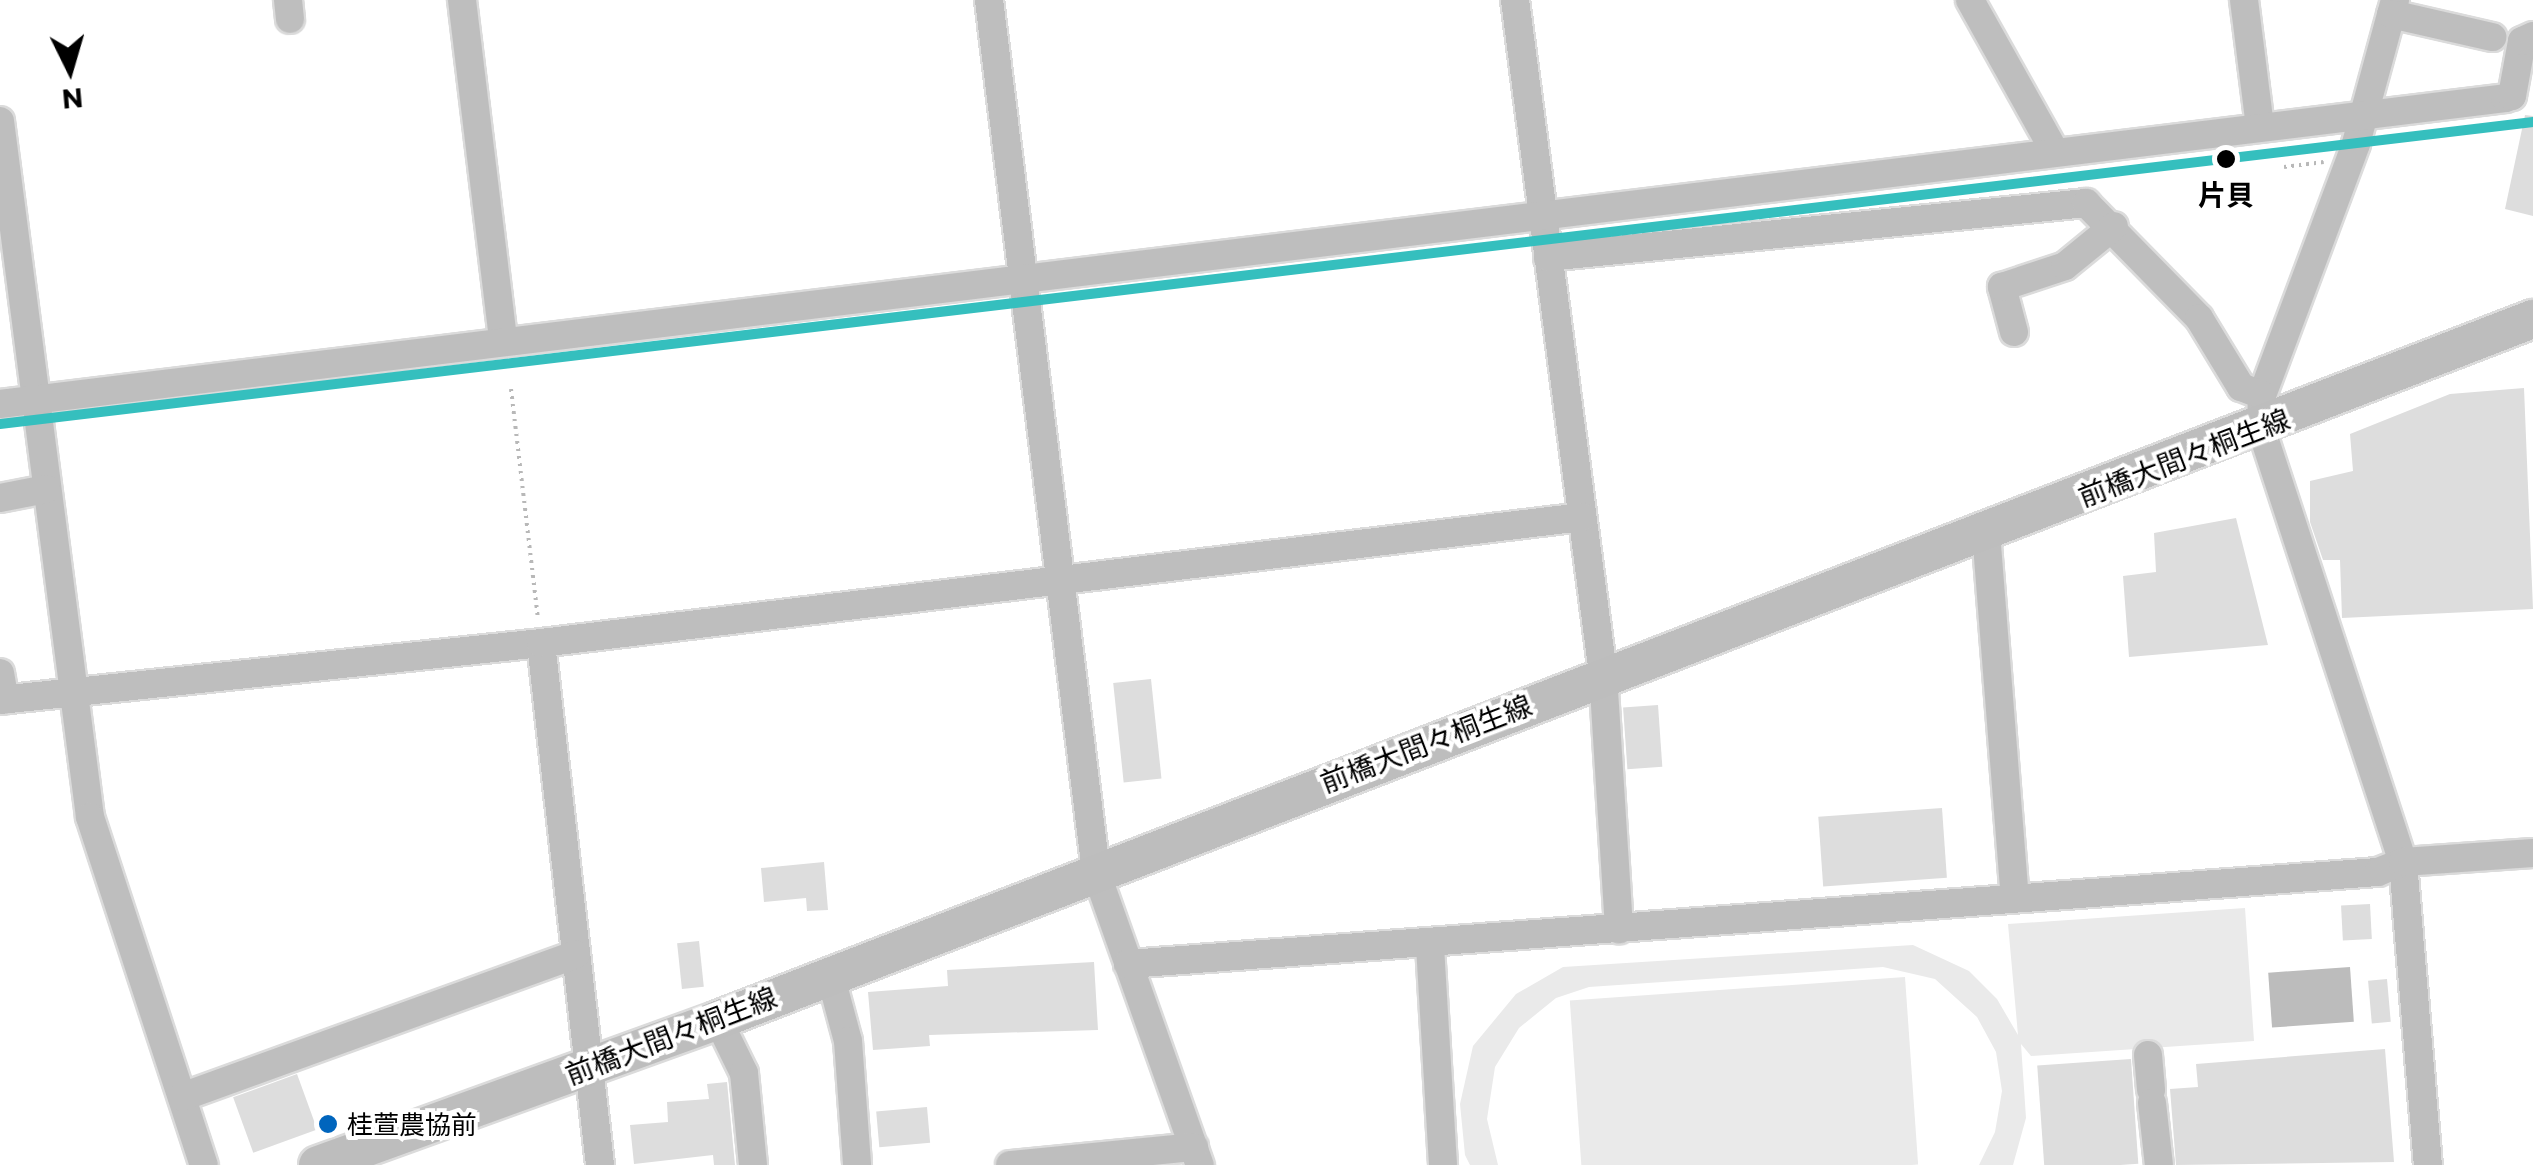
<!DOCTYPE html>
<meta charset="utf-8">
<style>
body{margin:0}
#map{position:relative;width:2533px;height:1165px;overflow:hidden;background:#fff;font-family:Commissioner,"Noto Sans JP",sans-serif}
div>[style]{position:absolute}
.green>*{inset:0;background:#eaeaea;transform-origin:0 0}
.water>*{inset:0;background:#bcbcbc;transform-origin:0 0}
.building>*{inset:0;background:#ddd;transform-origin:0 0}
.path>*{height:4px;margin-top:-2px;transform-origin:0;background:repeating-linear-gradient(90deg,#b8b8b8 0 2.5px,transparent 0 7.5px)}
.roads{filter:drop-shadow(2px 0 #dbdbdb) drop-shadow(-2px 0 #dbdbdb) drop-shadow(0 2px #dbdbdb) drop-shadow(0 -2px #dbdbdb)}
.minor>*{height:28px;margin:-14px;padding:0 14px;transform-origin:14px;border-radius:14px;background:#bebebe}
.major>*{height:38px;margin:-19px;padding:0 19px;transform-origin:19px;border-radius:19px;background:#bdbdbd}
.rail-1>*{height:10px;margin:-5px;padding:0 5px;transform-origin:5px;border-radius:5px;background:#35bfbe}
.dots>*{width:28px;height:28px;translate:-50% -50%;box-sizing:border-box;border:5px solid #fff;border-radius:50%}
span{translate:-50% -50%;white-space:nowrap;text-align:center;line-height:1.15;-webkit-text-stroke:8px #fff;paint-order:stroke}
.bus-label{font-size:26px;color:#000}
.left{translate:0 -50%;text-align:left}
.stop-label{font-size:28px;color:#000;font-weight:700}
.street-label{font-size:28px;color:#000}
.north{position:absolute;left:20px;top:20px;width:100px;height:100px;-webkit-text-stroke:8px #fff;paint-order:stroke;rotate:175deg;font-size:28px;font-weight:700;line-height:40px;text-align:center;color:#000}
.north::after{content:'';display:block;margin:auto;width:35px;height:45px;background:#000;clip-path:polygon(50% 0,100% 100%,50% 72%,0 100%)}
</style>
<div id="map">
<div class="green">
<i style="clip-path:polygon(2245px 908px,2254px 1041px,2031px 1056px,2021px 1044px,2026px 1118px,2013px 1165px,1979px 1165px,1995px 1132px,2002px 1091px,1996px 1052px,1977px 1017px,1935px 979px,1883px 967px,1589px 987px,1556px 998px,1519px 1028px,1495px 1067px,1487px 1119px,1498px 1165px,1470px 1165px,1465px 1155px,1460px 1104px,1473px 1046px,1516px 994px,1563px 967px,1913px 945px,1969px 971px,1997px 999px,2018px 1035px,2008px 924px)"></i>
<i style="left:1905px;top:977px;width:188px;height:336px;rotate:86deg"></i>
</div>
<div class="water">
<i style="left:2350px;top:967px;width:55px;height:82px;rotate:86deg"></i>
</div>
<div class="building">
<i style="clip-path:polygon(2525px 115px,2533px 116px,2533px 216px,2505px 209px)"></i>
<i style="clip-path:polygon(2524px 388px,2533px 609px,2342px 618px,2340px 560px,2323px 560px,2310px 522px,2310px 481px,2353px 471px,2350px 434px,2450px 394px)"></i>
<i style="clip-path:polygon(2236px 518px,2268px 645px,2129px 657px,2123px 576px,2156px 572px,2154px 533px)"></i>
<i style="left:1151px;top:679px;width:100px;height:38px;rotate:84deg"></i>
<i style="left:1658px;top:705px;width:62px;height:35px;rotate:86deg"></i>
<i style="left:1942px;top:808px;width:70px;height:124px;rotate:86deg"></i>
<i style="clip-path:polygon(824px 862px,828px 910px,807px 911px,806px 898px,764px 902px,761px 868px)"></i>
<i style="left:2370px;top:904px;width:35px;height:29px;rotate:87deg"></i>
<i style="left:699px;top:941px;width:46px;height:22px;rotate:84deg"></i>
<i style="clip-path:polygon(1094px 962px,1098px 1030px,929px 1035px,930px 1046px,873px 1050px,868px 992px,948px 986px,947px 970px)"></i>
<i style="left:2387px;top:979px;width:43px;height:19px;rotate:85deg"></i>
<i style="clip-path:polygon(2385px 1049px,2394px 1162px,2176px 1165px,2170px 1089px,2198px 1087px,2196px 1064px)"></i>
<i style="left:2131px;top:1059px;width:105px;height:94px;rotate:86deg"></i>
<i style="left:297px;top:1074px;width:59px;height:68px;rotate:70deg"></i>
<i style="clip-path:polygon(727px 1082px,735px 1165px,714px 1165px,713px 1155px,634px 1164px,630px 1125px,668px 1122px,667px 1102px,709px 1099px,707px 1084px)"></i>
<i style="left:927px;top:1107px;width:36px;height:51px;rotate:85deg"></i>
</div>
<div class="path">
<i style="left:2284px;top:167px;width:40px;rotate:-7.1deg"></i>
<i style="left:511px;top:389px;width:231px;rotate:83.3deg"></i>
</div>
<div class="roads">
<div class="minor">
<i style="left:288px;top:0;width:19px;rotate:84deg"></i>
<i style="left:462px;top:0;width:342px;rotate:83.1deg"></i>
<i style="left:989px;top:0;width:879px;rotate:83deg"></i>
<i style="left:1096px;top:872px;width:311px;rotate:70.5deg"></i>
<i style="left:1515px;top:0;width:680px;rotate:82.56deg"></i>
<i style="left:1603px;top:674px;width:256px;rotate:86.4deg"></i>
<i style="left:1970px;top:0;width:174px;rotate:60.8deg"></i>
<i style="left:2244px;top:0;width:127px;rotate:82.8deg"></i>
<i style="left:2395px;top:0;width:149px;rotate:105.2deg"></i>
<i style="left:2356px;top:144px;width:268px;rotate:110.5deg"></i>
<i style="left:2262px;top:395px;width:33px;rotate:92deg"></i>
<i style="left:2261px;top:428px;width:457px;rotate:71.9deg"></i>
<i style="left:2403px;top:862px;width:304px;rotate:85.3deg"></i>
<i style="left:2391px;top:14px;width:104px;rotate:12.8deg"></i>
<i style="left:0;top:121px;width:702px;rotate:82.63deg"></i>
<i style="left:90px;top:817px;width:366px;rotate:71.9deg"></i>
<i style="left:1548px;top:257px;width:541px;rotate:-5.73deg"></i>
<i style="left:2086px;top:203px;width:161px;rotate:45.5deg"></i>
<i style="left:2199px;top:318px;width:81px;rotate:58.7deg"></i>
<i style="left:2241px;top:387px;width:22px;rotate:21deg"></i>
<i style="left:2014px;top:332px;width:47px;rotate:-104.9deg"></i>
<i style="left:2002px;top:287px;width:66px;rotate:-18.4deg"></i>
<i style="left:2065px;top:266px;width:63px;rotate:-39.2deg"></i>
<i style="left:0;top:404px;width:2524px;rotate:-6.96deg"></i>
<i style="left:2505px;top:98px;width:7px;rotate:-16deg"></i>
<i style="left:2512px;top:96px;width:56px;rotate:-79.7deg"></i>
<i style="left:2522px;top:41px;width:12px;rotate:-24deg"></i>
<i style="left:0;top:498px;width:47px;rotate:-11.1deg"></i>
<i style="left:1986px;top:532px;width:367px;rotate:85.5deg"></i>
<i style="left:541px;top:643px;width:525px;rotate:83.55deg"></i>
<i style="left:0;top:673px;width:27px;rotate:80deg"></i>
<i style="left:0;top:700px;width:544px;rotate:-6.01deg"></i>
<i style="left:541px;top:643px;width:1049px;rotate:-6.9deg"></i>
<i style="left:1430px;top:946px;width:219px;rotate:86.6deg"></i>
<i style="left:1128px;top:964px;width:1253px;rotate:-4.21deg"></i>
<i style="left:2378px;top:872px;width:27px;rotate:-22deg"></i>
<i style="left:2403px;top:862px;width:130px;rotate:-4deg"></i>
<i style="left:830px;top:974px;width:69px;rotate:75deg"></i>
<i style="left:848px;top:1041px;width:124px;rotate:85.8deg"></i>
<i style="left:718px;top:1020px;width:59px;rotate:63.9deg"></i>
<i style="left:744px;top:1073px;width:92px;rotate:84.4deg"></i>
<i style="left:2148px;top:1055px;width:35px;rotate:85deg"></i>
<i style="left:182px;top:1097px;width:419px;rotate:-19.9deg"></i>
<i style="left:2152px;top:1103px;width:62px;rotate:83.6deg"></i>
<i style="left:1010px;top:1165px;width:185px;rotate:-5.6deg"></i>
</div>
<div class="major">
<i style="left:318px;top:1165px;width:425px;rotate:-19.9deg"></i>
<i style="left:718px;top:1020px;width:1946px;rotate:-21.12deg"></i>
</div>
</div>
<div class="rail-1">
<i style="left:0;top:424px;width:2551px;rotate:-6.8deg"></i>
</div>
<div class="dots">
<i style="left:2226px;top:159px;background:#000"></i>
<i style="left:328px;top:1124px;background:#0065bd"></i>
</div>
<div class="bus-label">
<span class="left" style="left:347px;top:1124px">桂萱農協前</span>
</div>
<div class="stop-label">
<span style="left:2226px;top:194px">片貝</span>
</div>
<div class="street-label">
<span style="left:2184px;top:457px;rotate:-21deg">前橋大間々桐生線</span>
<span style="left:1426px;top:743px;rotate:-21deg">前橋大間々桐生線</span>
<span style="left:671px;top:1035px;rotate:-21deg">前橋大間々桐生線</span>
</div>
<div class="north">N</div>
</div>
